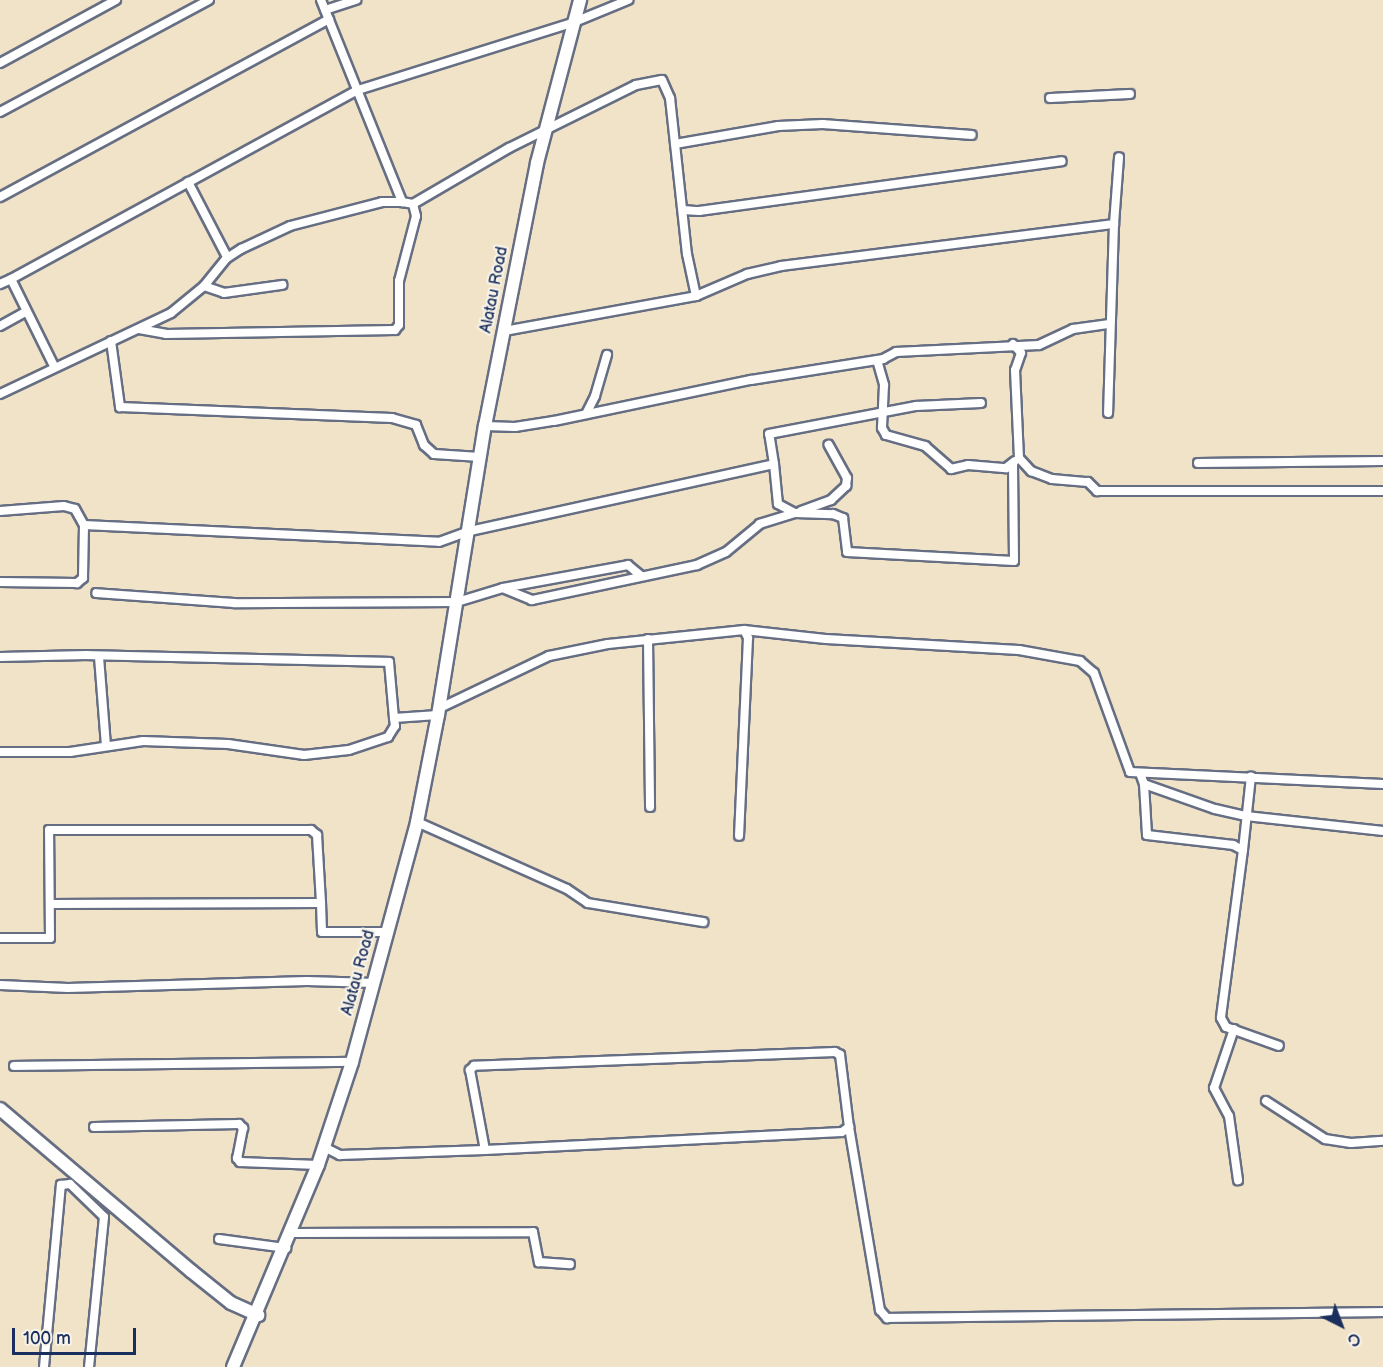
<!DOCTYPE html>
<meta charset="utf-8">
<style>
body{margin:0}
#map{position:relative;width:1383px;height:1367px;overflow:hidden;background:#f1e3c8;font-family:"Balsamiq Sans",sans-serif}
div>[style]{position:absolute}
.roads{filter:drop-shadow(2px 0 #666e83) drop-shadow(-2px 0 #666e83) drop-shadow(0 2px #666e83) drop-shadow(0 -2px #666e83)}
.street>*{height:8px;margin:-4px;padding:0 4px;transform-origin:4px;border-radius:4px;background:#fff}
.secondary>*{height:12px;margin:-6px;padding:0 6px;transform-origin:6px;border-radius:6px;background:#fff}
span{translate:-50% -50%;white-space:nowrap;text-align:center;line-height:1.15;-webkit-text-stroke:4.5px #f7f3e8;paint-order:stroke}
.street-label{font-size:16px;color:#1b2f5e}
.north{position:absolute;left:1311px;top:1295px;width:60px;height:60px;-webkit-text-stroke:4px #f7f3e8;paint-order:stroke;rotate:138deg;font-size:16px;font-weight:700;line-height:24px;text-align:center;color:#1b2f5e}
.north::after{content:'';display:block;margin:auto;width:21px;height:27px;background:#1b2f5e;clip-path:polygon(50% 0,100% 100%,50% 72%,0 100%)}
.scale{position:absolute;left:12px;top:1328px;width:124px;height:27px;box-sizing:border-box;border:3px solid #1b2f5e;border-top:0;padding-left:8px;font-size:18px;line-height:21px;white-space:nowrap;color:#1b2f5e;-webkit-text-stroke:4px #f7f3e8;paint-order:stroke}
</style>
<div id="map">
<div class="roads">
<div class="street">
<i style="left:321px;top:0;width:218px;rotate:68.1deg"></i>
<i style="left:402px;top:202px;width:11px;rotate:10deg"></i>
<i style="left:413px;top:204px;width:111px;rotate:-30.3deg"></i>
<i style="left:509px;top:148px;width:142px;rotate:-26.4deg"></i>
<i style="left:636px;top:85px;width:26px;rotate:-11deg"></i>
<i style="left:662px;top:80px;width:20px;rotate:66deg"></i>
<i style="left:670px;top:98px;width:157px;rotate:83.8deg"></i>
<i style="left:687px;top:254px;width:43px;rotate:77.9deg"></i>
<i style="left:696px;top:296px;width:56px;rotate:-23.3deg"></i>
<i style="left:747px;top:274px;width:35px;rotate:-13deg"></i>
<i style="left:781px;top:266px;width:336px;rotate:-7.2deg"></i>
<i style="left:1114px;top:224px;width:189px;rotate:91.8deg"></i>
<i style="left:325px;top:10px;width:33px;rotate:-18deg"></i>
<i style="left:0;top:63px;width:132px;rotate:-28.5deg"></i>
<i style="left:1050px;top:98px;width:80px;rotate:-2.9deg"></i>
<i style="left:0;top:112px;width:237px;rotate:-28.2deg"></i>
<i style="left:675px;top:144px;width:105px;rotate:-9.9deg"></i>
<i style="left:778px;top:126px;width:45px;rotate:-2.5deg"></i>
<i style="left:823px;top:124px;width:149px;rotate:4.2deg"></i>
<i style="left:188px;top:182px;width:85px;rotate:62.5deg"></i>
<i style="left:0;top:197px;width:374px;rotate:-28.4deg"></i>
<i style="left:683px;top:210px;width:16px;rotate:4deg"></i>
<i style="left:699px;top:211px;width:366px;rotate:-7.8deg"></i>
<i style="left:1114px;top:224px;width:67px;rotate:-85.7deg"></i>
<i style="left:0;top:284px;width:12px;rotate:-24deg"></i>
<i style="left:204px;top:286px;width:21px;rotate:19deg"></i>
<i style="left:224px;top:293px;width:59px;rotate:-7.9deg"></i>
<i style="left:0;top:326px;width:29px;rotate:-29deg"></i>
<i style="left:139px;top:329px;width:27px;rotate:10deg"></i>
<i style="left:166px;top:334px;width:229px;rotate:-1deg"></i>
<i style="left:395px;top:330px;width:6px;rotate:-51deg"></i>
<i style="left:399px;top:325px;width:44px;rotate:-90deg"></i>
<i style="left:399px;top:281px;width:67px;rotate:-75.3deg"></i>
<i style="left:416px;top:216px;width:12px;rotate:-104deg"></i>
<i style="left:504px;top:331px;width:195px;rotate:-10.3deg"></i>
<i style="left:111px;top:341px;width:67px;rotate:82.2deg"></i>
<i style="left:120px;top:407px;width:272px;rotate:2.3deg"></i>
<i style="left:392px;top:418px;width:25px;rotate:16deg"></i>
<i style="left:416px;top:425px;width:22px;rotate:68deg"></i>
<i style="left:424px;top:445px;width:13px;rotate:42deg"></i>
<i style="left:434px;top:454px;width:46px;rotate:3.7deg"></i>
<i style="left:1013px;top:344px;width:12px;rotate:48deg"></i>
<i style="left:1021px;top:353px;width:18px;rotate:109deg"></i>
<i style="left:1015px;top:370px;width:88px;rotate:87.4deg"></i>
<i style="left:1019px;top:458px;width:18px;rotate:47deg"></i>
<i style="left:1031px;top:471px;width:22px;rotate:21deg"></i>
<i style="left:1052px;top:479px;width:36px;rotate:5deg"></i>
<i style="left:1088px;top:482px;width:13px;rotate:45deg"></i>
<i style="left:1097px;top:491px;width:286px"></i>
<i style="left:877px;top:360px;width:26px;rotate:74deg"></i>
<i style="left:884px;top:385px;width:43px;rotate:92.7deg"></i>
<i style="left:882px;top:428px;width:8px;rotate:60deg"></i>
<i style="left:886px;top:435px;width:41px;rotate:15.8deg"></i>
<i style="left:925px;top:446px;width:35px;rotate:41deg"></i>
<i style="left:951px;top:469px;width:17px;rotate:-13deg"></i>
<i style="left:968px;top:465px;width:38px;rotate:5deg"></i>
<i style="left:1006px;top:468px;width:11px;rotate:-38deg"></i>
<i style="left:54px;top:366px;width:97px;rotate:-116.3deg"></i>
<i style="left:11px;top:279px;width:395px;rotate:-28.6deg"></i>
<i style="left:358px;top:90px;width:224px;rotate:-17.4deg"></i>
<i style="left:572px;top:23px;width:61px;rotate:-22.3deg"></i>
<i style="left:0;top:394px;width:189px;rotate:-25.3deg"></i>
<i style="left:171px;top:313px;width:43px;rotate:-39.3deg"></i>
<i style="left:204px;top:286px;width:36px;rotate:-51deg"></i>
<i style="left:227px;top:258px;width:17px;rotate:-33deg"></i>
<i style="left:241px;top:249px;width:54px;rotate:-25.1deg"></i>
<i style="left:290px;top:226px;width:95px;rotate:-14.6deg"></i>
<i style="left:382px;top:202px;width:20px"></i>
<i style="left:586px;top:414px;width:20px;rotate:-63deg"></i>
<i style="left:595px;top:396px;width:43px;rotate:-73.7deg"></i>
<i style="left:485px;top:426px;width:30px;rotate:2deg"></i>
<i style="left:515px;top:427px;width:39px;rotate:-9deg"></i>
<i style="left:554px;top:421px;width:201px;rotate:-11.8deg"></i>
<i style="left:751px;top:380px;width:134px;rotate:-9deg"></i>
<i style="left:883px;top:359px;width:15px;rotate:-28deg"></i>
<i style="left:896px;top:352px;width:143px;rotate:-2.8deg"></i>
<i style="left:1039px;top:345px;width:38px;rotate:-25deg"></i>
<i style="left:1073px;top:329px;width:35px;rotate:-8deg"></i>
<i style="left:1198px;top:463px;width:185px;rotate:-0.6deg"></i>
<i style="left:774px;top:464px;width:30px;rotate:-99deg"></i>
<i style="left:769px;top:434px;width:150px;rotate:-10.8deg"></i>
<i style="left:916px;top:406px;width:65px;rotate:-2.6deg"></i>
<i style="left:0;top:511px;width:64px;rotate:-4.5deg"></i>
<i style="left:64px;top:506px;width:11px;rotate:15deg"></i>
<i style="left:75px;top:509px;width:18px;rotate:61deg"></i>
<i style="left:84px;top:525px;width:53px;rotate:91.1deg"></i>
<i style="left:83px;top:578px;width:8px;rotate:140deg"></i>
<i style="left:77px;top:583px;width:77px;rotate:-179.3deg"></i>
<i style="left:801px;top:511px;width:32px;rotate:-20deg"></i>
<i style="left:831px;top:500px;width:21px;rotate:-43deg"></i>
<i style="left:846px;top:486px;width:8px;rotate:-83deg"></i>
<i style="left:847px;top:478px;width:38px;rotate:-119deg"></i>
<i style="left:795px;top:513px;width:38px;rotate:2deg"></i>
<i style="left:833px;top:514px;width:11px;rotate:22deg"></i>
<i style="left:843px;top:518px;width:34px;rotate:83deg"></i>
<i style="left:847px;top:552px;width:167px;rotate:3.1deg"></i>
<i style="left:1014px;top:561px;width:97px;rotate:-90.6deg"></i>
<i style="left:84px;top:525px;width:355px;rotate:2.7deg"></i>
<i style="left:439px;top:542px;width:33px;rotate:-20deg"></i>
<i style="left:470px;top:531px;width:311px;rotate:-12.4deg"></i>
<i style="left:774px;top:464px;width:40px;rotate:84.3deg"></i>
<i style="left:778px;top:504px;width:19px;rotate:28deg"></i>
<i style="left:795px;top:513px;width:37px;rotate:163deg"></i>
<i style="left:760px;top:524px;width:44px;rotate:140.5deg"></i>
<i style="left:726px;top:552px;width:32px;rotate:156deg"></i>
<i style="left:697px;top:565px;width:169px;rotate:168deg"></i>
<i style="left:532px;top:600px;width:31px;rotate:-158deg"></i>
<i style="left:503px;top:588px;width:48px;rotate:163.1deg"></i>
<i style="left:457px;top:602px;width:223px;rotate:179.7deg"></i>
<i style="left:234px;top:603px;width:138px;rotate:-175.9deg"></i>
<i style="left:503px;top:588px;width:127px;rotate:-10.4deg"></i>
<i style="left:628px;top:565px;width:17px;rotate:40deg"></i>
<i style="left:744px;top:630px;width:82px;rotate:6.3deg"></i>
<i style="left:826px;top:639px;width:193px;rotate:3.3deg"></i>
<i style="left:1019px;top:650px;width:62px;rotate:10.2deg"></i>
<i style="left:1080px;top:661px;width:18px;rotate:41deg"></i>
<i style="left:1094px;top:673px;width:105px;rotate:70deg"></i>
<i style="left:1130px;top:772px;width:253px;rotate:2.7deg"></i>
<i style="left:648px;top:639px;width:168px;rotate:89.3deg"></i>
<i style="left:0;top:657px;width:87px;rotate:-1.3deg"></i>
<i style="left:87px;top:655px;width:302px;rotate:1.3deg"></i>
<i style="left:389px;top:662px;width:56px;rotate:84.9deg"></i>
<i style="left:99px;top:657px;width:88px;rotate:85.5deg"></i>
<i style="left:440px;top:708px;width:121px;rotate:-25.5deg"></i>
<i style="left:549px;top:656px;width:60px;rotate:-11.5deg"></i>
<i style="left:608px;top:644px;width:137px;rotate:-5.9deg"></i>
<i style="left:744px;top:630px;width:9px;rotate:63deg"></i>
<i style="left:748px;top:638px;width:198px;rotate:92.6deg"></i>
<i style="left:0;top:752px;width:70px"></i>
<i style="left:70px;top:752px;width:74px;rotate:-8.6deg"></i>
<i style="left:143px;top:741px;width:85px;rotate:2deg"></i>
<i style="left:228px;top:744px;width:77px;rotate:8.2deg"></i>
<i style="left:304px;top:755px;width:45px;rotate:-6.3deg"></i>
<i style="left:349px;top:750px;width:41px;rotate:-18.4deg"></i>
<i style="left:388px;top:737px;width:13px;rotate:-58deg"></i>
<i style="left:395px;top:726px;width:8px;rotate:-97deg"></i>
<i style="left:394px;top:718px;width:44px;rotate:-3.9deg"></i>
<i style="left:1140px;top:773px;width:12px;rotate:70deg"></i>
<i style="left:1144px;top:784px;width:75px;rotate:19.4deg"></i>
<i style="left:1215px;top:809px;width:32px;rotate:13deg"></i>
<i style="left:1246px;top:816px;width:138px;rotate:6.2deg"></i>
<i style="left:1144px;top:784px;width:51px;rotate:86.6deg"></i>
<i style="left:1147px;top:835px;width:87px;rotate:6.6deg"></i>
<i style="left:1233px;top:845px;width:11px;rotate:27deg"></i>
<i style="left:1243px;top:850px;width:169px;rotate:97.5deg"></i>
<i style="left:1221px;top:1018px;width:10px;rotate:61deg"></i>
<i style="left:1226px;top:1027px;width:56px;rotate:19.7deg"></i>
<i style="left:417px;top:822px;width:164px;rotate:24.1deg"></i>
<i style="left:567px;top:889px;width:25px;rotate:34deg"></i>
<i style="left:588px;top:903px;width:117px;rotate:9.4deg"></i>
<i style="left:1243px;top:850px;width:74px;rotate:-83.8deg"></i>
<i style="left:50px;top:904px;width:271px;rotate:-0.2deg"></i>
<i style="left:321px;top:903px;width:29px;rotate:88deg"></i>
<i style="left:322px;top:932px;width:65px"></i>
<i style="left:0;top:938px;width:50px"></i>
<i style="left:50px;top:938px;width:108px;rotate:-90.5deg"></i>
<i style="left:49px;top:830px;width:262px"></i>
<i style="left:311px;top:830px;width:8px;rotate:40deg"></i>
<i style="left:317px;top:835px;width:68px;rotate:86.6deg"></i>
<i style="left:0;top:985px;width:68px;rotate:2.5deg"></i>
<i style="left:68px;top:988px;width:239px;rotate:-1.7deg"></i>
<i style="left:307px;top:981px;width:67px;rotate:1.7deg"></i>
<i style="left:1234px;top:1029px;width:62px;rotate:108.7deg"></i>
<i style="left:1214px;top:1088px;width:32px;rotate:62deg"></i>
<i style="left:1229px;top:1116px;width:65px;rotate:82deg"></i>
<i style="left:14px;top:1066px;width:338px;rotate:-0.7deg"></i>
<i style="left:1266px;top:1101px;width:70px;rotate:32.8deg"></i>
<i style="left:1325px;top:1139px;width:26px;rotate:9deg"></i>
<i style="left:1351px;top:1143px;width:32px;rotate:-4deg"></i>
<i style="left:94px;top:1127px;width:145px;rotate:-1.2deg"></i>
<i style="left:239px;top:1124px;width:6px;rotate:45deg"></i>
<i style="left:243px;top:1128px;width:31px;rotate:101deg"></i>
<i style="left:237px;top:1158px;width:5px;rotate:53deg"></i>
<i style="left:240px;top:1162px;width:78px;rotate:2.2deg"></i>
<i style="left:849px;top:1127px;width:186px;rotate:80.4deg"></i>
<i style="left:880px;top:1310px;width:11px;rotate:49deg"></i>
<i style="left:887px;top:1318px;width:496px;rotate:-0.7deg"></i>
<i style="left:324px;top:1147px;width:18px;rotate:27deg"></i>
<i style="left:340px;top:1155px;width:145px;rotate:-2deg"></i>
<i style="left:485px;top:1150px;width:357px;rotate:-2.9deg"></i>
<i style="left:842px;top:1132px;width:9px;rotate:-36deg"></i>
<i style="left:849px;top:1127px;width:73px;rotate:-97.1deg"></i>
<i style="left:840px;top:1055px;width:6px;rotate:-149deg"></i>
<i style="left:835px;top:1052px;width:361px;rotate:177.8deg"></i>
<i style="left:474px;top:1066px;width:6px;rotate:135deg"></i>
<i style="left:470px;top:1070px;width:81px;rotate:79.4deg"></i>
<i style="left:292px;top:1233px;width:241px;rotate:-0.2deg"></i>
<i style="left:533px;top:1232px;width:31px;rotate:79deg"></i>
<i style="left:539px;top:1262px;width:31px;rotate:4deg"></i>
<i style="left:219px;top:1239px;width:68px;rotate:7.7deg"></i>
<i style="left:44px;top:1367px;width:183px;rotate:-84.7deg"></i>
<i style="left:61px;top:1185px;width:9px;rotate:-6deg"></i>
<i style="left:70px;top:1184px;width:47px;rotate:44.1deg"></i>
<i style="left:104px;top:1217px;width:151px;rotate:95.7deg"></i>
</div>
<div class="secondary">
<i style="left:0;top:1109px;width:250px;rotate:40.3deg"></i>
<i style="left:191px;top:1271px;width:51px;rotate:38.7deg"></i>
<i style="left:231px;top:1303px;width:30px;rotate:24deg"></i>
<i style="left:233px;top:1367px;width:219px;rotate:-67.2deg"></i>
<i style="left:318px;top:1165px;width:108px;rotate:-71.7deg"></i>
<i style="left:352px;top:1062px;width:249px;rotate:-74.8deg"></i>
<i style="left:417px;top:822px;width:109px;rotate:-78.9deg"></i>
<i style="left:438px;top:715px;width:293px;rotate:-80.8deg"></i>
<i style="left:485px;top:426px;width:268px;rotate:-78.8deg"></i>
<i style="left:537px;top:163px;width:169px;rotate:-75.2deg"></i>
</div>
</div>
<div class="street-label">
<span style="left:495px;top:290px;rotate:-79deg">Alatau Road</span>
<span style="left:359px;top:973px;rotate:-75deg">Alatau Road</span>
</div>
<div class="north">С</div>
<div class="scale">100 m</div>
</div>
